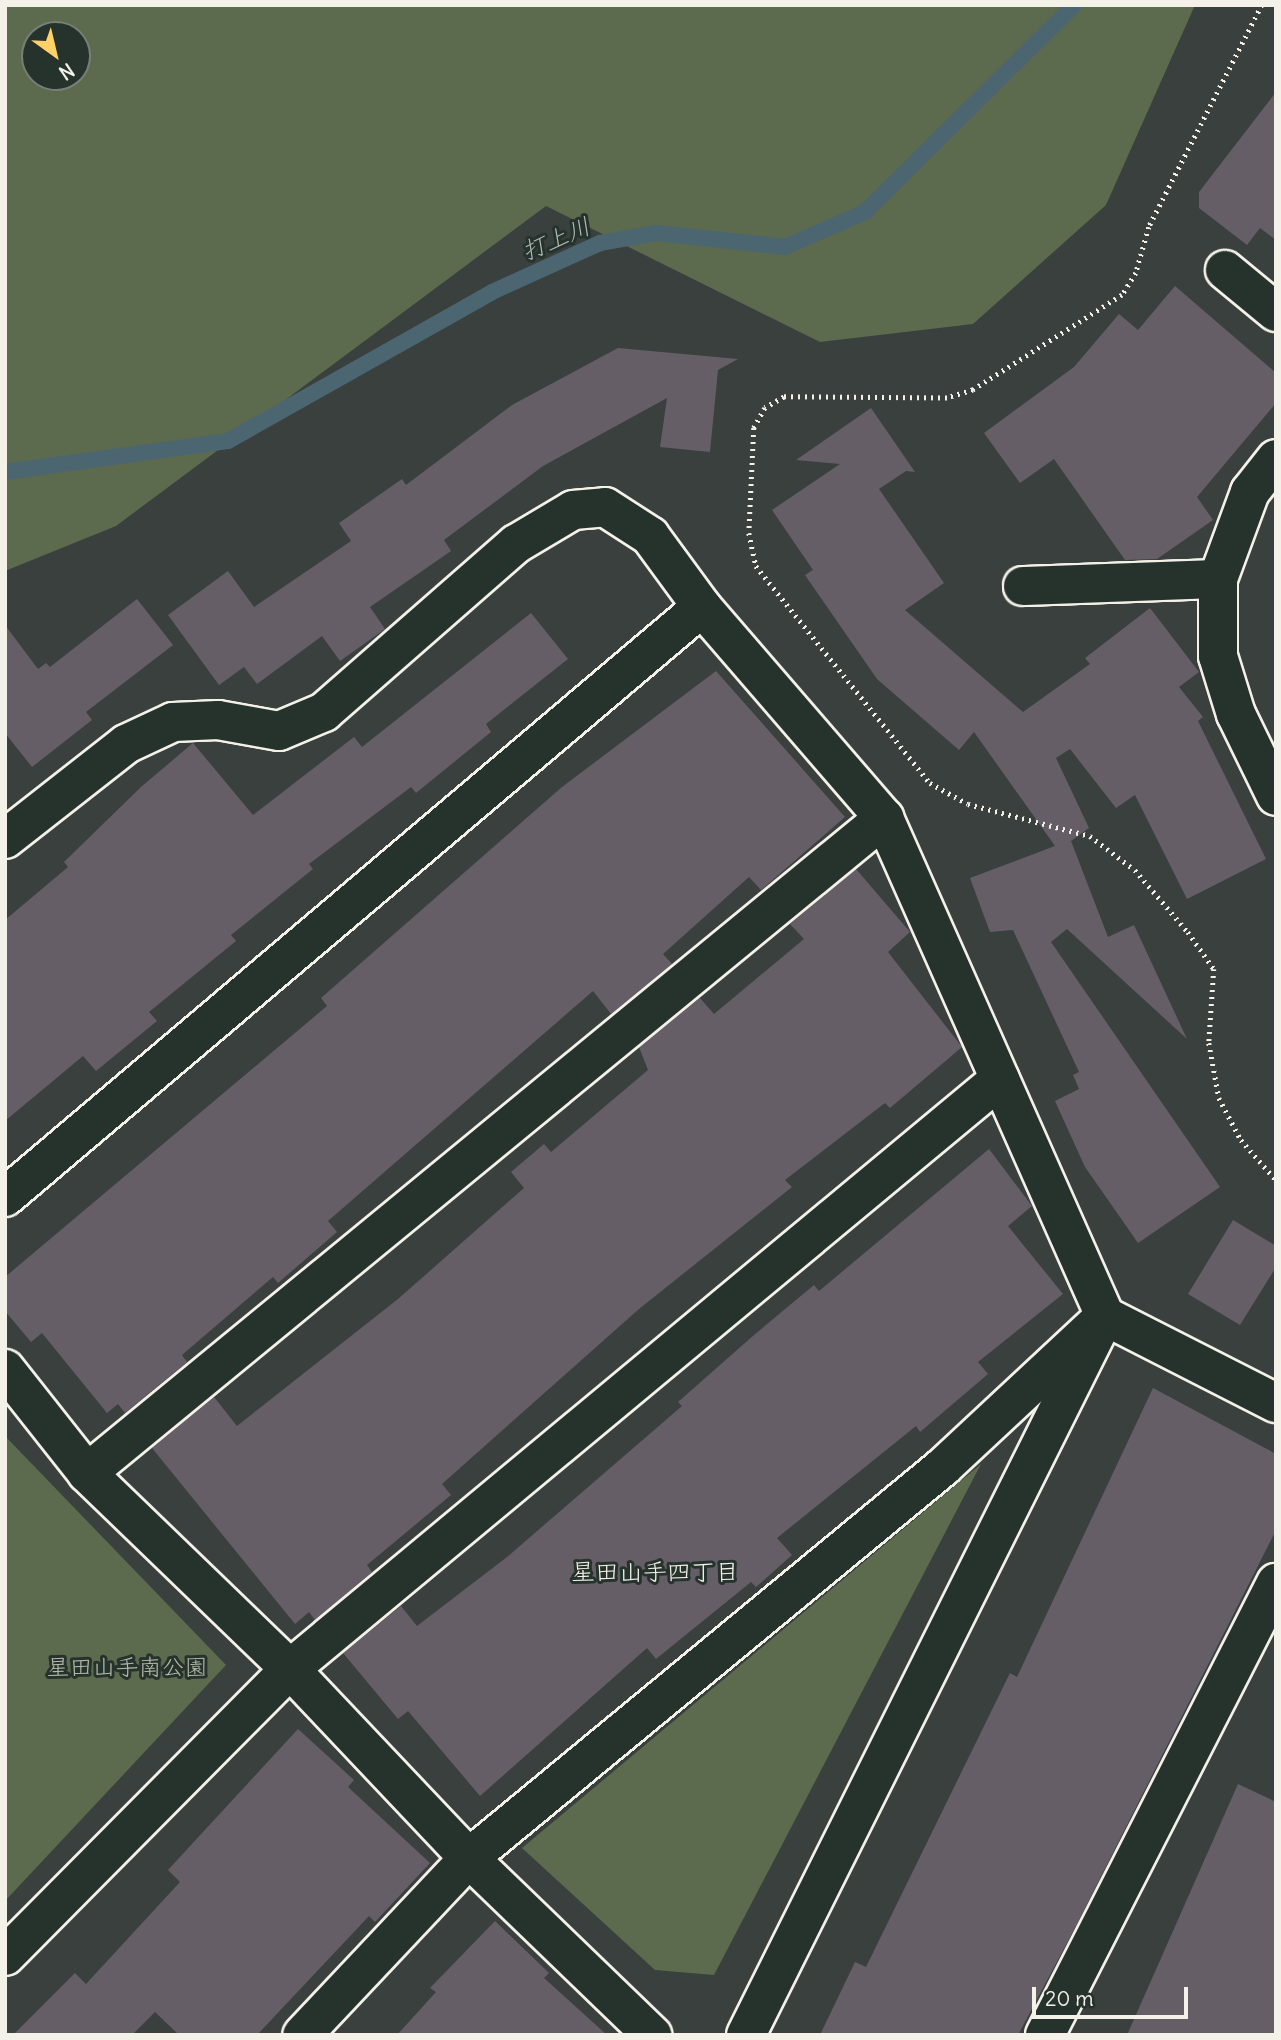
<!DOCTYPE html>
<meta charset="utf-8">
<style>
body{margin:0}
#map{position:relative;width:1281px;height:2040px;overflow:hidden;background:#39403e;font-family:Delius,"Klee One",sans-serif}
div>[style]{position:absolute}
.green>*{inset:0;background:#5c6b4d}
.stream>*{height:16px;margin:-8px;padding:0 8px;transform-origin:8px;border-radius:8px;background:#4b6671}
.building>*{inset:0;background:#655e67}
.path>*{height:4.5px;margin-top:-2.25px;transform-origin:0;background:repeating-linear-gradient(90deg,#f4f1e8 0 2px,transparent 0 7px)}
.roads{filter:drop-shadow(2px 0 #f4f1e8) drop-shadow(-2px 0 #f4f1e8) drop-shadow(0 2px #f4f1e8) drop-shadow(0 -2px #f4f1e8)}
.street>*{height:38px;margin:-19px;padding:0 19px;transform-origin:19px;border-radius:19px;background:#26332d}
span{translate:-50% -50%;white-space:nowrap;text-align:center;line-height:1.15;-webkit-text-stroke:6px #26332d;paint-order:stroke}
.park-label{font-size:23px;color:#b7bbaa}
.water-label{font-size:24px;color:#b0b9b8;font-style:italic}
.neighbourhood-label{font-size:24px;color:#f4f1e8}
.frame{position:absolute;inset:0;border:7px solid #f4f1e8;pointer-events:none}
.north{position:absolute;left:21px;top:21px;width:70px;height:70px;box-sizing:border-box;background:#26332d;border:2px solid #787f78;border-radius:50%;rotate:146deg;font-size:19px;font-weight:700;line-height:28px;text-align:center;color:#f4f1e8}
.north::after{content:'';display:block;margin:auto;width:24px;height:32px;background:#ffd166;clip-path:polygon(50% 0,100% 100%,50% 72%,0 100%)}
.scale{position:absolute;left:1032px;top:1987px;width:156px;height:32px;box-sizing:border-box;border:4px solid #f4f1e8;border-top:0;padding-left:9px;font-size:21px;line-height:24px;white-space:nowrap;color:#f4f1e8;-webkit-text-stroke:5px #26332d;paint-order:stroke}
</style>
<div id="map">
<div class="green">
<i style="clip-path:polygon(evenodd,5px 5px,1195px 5px,1106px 205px,973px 324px,820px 342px,546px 206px,116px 526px,5px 571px,5px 5px,35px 35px,77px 35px,77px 77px,35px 77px,35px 35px)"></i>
<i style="clip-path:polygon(5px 1436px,226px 1665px,5px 1901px)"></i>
<i style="clip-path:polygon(981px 1464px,714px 1975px,655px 1970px,522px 1848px)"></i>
</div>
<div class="stream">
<i style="left:5px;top:472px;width:225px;rotate:-7.9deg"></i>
<i style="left:228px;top:441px;width:303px;rotate:-29.4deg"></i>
<i style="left:492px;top:292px;width:119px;rotate:-24.4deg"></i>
<i style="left:600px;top:243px;width:58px;rotate:-10deg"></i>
<i style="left:657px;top:233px;width:129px;rotate:6.2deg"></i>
<i style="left:785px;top:247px;width:87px;rotate:-23.6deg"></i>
<i style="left:865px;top:212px;width:294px;rotate:-44.7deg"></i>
</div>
<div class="building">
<i style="clip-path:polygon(1276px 92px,1276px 240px,1260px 228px,1247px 245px,1199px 208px,1199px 192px)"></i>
<i style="clip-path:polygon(1175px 286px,1276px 373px,1276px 403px,1197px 497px,1213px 520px,1157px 559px,1125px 560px,1054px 459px,1020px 483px,984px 433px,1074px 367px,1119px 314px,1138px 330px)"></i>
<i style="clip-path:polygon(618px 348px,738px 359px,718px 370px,710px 452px,660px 447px,667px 398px,543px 466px,444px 540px,451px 551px,370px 607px,385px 629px,340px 661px,322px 636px,257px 684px,244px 667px,219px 685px,168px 615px,228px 571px,254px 607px,351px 541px,339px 523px,402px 479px,406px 485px,512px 405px)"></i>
<i style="clip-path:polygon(871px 408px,915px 472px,906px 471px,879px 489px,944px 583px,905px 610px,1023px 712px,1090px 664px,1085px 658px,1150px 608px,1199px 672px,1179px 687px,1203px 717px,1198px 721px,1266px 859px,1187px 899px,1135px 795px,1116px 808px,1070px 749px,1056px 758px,1089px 828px,1071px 841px,1108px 937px,1134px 925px,1187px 1039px,1067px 929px,1051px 942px,1220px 1187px,1138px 1243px,1085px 1167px,1055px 1101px,1079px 1089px,1073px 1075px,1079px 1072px,1013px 930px,990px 932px,970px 878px,1055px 846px,974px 732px,959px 750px,877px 679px,805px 575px,813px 570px,772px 510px,840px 464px,796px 460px)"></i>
<i style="clip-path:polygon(137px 599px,173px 645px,86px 712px,92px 720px,32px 767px,5px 733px,5px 625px,38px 669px,46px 663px,50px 667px)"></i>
<i style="clip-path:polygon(531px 613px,568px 659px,486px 724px,491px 732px,416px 793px,411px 787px,309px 864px,313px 869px,231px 935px,236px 941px,149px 1012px,157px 1021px,96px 1071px,83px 1056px,5px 1121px,5px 920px,68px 867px,64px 862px,141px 787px,193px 743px,253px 815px,354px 737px,362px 747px)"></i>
<i style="clip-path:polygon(716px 671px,845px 817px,761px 890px,749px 877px,663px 954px,672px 964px,611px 1014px,593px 991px,328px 1221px,337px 1232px,278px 1283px,273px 1277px,182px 1355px,187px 1362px,125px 1413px,118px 1404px,107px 1413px,42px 1333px,31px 1342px,5px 1311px,5px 1277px,327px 1006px,321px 998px,562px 787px)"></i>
<i style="clip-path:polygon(856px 869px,910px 932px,888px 952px,962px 1047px,890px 1108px,885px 1103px,785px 1180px,792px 1187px,639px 1309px,442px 1484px,451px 1495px,367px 1565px,372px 1572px,315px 1620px,309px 1612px,295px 1624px,152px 1448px,214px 1397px,237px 1426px,398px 1299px,524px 1188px,511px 1172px,544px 1144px,551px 1152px,648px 1070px,639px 1047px,700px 998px,714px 1014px,804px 939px,790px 924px)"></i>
<i style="clip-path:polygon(989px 1149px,1032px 1206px,1008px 1226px,1063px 1294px,978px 1362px,988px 1374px,920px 1432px,916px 1426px,777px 1538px,792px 1555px,756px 1587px,751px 1582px,656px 1659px,647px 1648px,480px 1796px,408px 1711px,398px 1719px,343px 1653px,401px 1606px,417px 1626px,507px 1557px,682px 1406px,678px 1402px,754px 1335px,814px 1285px,819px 1291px)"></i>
<i style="clip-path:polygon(1233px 1220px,1276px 1246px,1276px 1267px,1240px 1325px,1188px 1294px)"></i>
<i style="clip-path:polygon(1153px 1388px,1276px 1454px,1276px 1530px,1077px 1924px,1018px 2035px,820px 2035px,855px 1962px,866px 1967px,1010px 1673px,1017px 1677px)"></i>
<i style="clip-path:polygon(298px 1729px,354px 1780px,348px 1787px,430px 1863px,375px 1922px,369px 1916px,257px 2035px,179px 2035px,155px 2012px,132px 2035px,13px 2035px,75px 1973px,86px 1984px,180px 1882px,168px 1870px)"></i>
<i style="clip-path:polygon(1238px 1784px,1276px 1802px,1276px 2035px,1127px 2035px)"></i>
<i style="clip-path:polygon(495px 1921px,549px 1973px,544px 1978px,607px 2035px,397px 2035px,436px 1992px,430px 1988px)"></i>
</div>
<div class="path">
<i style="left:1262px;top:5px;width:249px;rotate:117deg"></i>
<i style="left:1149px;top:227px;width:48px;rotate:105.8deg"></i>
<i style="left:1136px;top:273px;width:26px;rotate:122deg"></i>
<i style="left:1122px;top:295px;width:177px;rotate:147.5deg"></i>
<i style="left:973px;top:390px;width:27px;rotate:163deg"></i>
<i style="left:947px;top:398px;width:163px;rotate:-179.6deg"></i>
<i style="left:784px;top:397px;width:22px;rotate:150deg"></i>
<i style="left:765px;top:408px;width:23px;rotate:119deg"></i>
<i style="left:754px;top:428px;width:105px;rotate:92.7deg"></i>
<i style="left:749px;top:533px;width:34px;rotate:78deg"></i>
<i style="left:756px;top:566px;width:278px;rotate:51.3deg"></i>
<i style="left:930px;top:783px;width:43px;rotate:28.9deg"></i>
<i style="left:968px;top:804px;width:126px;rotate:14.7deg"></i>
<i style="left:1090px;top:836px;width:56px;rotate:37.1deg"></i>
<i style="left:1135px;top:870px;width:82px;rotate:49.5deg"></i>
<i style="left:1188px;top:932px;width:45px;rotate:54.9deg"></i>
<i style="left:1214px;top:969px;width:74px;rotate:93.9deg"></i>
<i style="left:1209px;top:1043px;width:56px;rotate:79.7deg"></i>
<i style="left:1219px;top:1098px;width:47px;rotate:62.4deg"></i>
<i style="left:1241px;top:1140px;width:53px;rotate:48.8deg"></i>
</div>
<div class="roads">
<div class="street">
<i style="left:1225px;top:270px;width:66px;rotate:39.5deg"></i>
<i style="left:1276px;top:459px;width:42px;rotate:128.2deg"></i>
<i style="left:1250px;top:492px;width:93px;rotate:110.2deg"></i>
<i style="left:1218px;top:579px;width:77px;rotate:90deg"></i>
<i style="left:1218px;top:656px;width:61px;rotate:72.8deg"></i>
<i style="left:1236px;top:714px;width:91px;rotate:64deg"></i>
<i style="left:1023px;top:586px;width:195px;rotate:-2.1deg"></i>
<i style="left:5px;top:839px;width:154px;rotate:-38.1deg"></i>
<i style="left:126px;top:744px;width:52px;rotate:-25.1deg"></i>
<i style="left:173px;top:722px;width:45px;rotate:-2.5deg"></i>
<i style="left:218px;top:720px;width:62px;rotate:10.2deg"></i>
<i style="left:279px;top:731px;width:49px;rotate:-22.9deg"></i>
<i style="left:324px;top:712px;width:255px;rotate:-41.2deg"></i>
<i style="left:516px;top:544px;width:66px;rotate:-30.8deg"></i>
<i style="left:573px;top:510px;width:32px;rotate:-5deg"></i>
<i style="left:605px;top:507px;width:54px;rotate:32.8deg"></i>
<i style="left:650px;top:536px;width:88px;rotate:53.8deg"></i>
<i style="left:5px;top:1197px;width:913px;rotate:-40.25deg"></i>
<i style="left:702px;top:607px;width:279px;rotate:49.2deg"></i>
<i style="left:884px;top:818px;width:545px;rotate:66.07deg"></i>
<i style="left:1105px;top:1316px;width:221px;rotate:137deg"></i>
<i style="left:943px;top:1467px;width:614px;rotate:140.48deg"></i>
<i style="left:469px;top:1858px;width:243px;rotate:133.3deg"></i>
<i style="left:5px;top:1369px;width:132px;rotate:51.7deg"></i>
<i style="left:87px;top:1473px;width:282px;rotate:44deg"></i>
<i style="left:290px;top:1669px;width:923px;rotate:-39.73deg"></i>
<i style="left:87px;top:1473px;width:1032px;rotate:-39.41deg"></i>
<i style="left:5px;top:1956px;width:404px;rotate:-45.2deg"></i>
<i style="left:290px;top:1669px;width:260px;rotate:46.6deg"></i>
<i style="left:469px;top:1858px;width:255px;rotate:44deg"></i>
<i style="left:746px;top:2035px;width:804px;rotate:-63.47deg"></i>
<i style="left:1105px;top:1316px;width:192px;rotate:27deg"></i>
<i style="left:1045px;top:2035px;width:508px;rotate:-62.93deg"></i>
</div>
</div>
<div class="park-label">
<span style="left:127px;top:1667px">星田山手南公園</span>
</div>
<div class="water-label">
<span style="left:556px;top:239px;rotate:-23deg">打上川</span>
</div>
<div class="neighbourhood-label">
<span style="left:655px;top:1572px">星田山手四丁目</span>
</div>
<div class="frame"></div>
<div class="north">N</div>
<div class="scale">20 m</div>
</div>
